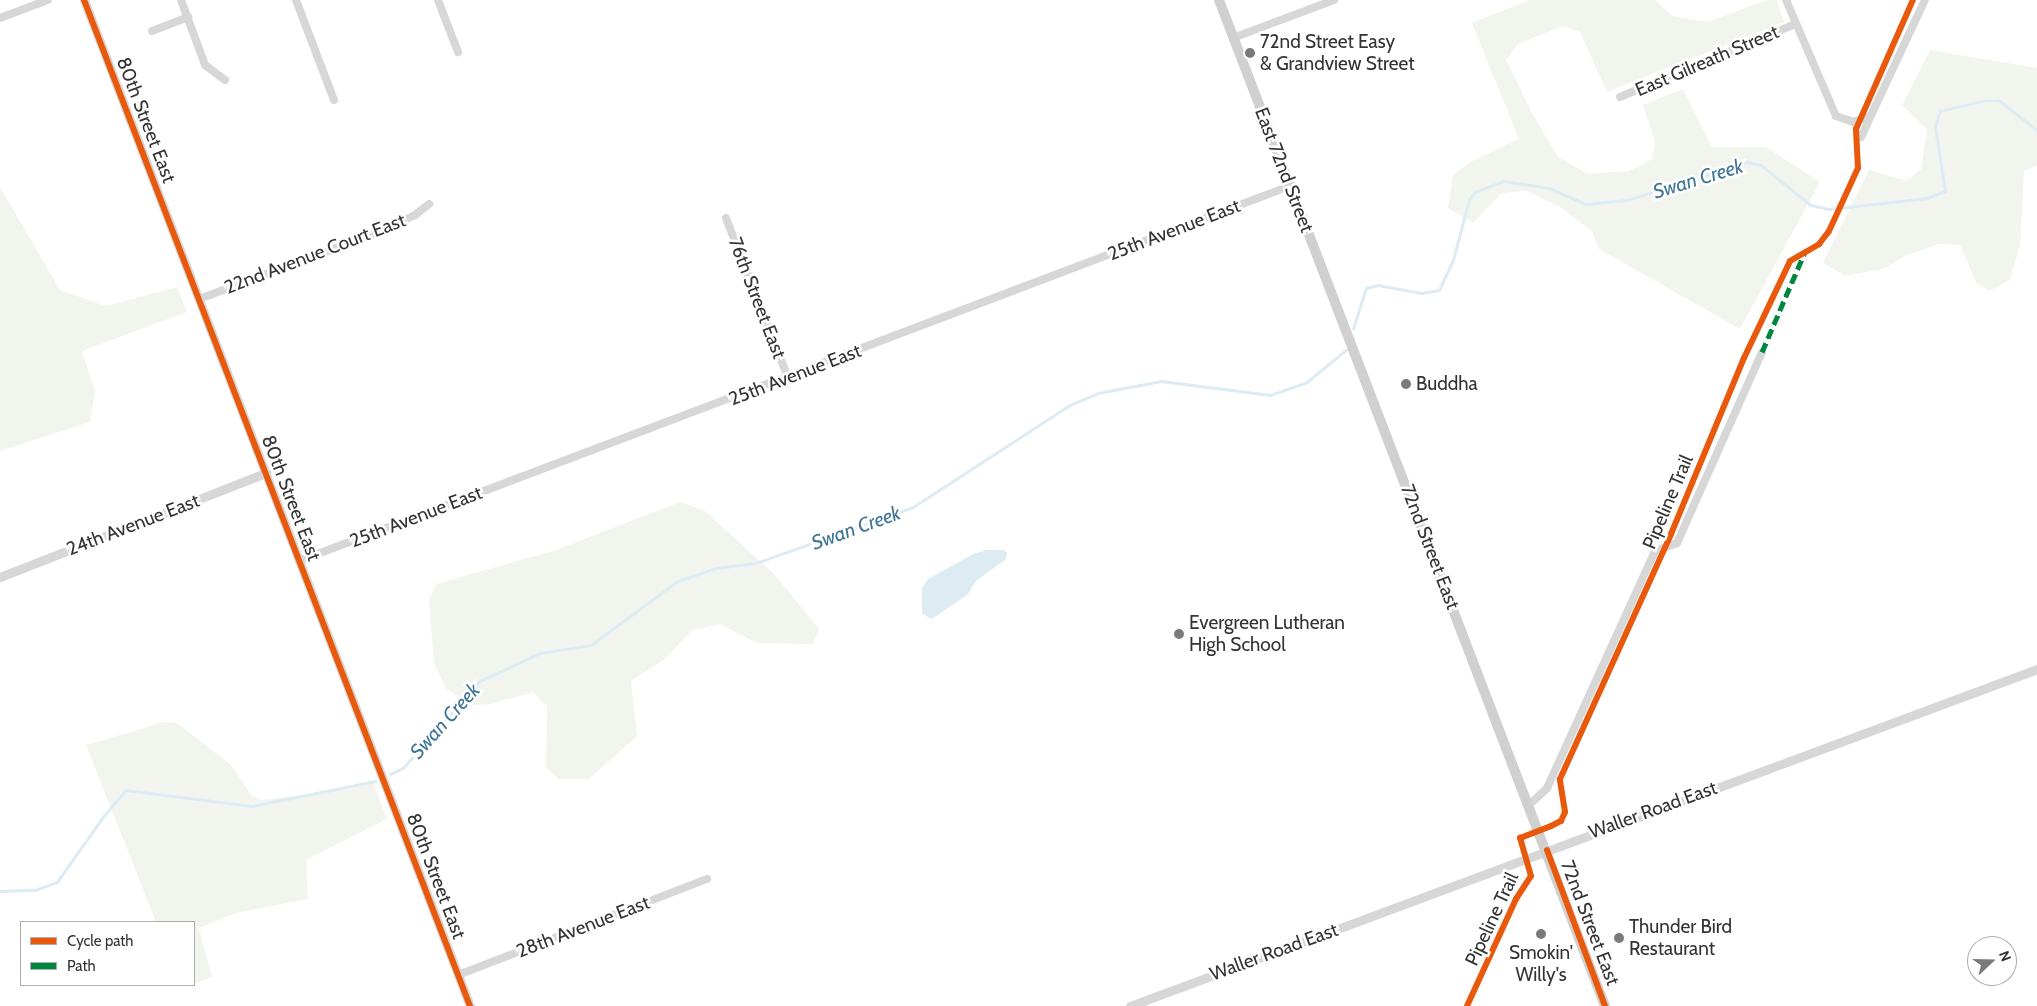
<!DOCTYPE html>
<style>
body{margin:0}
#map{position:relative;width:2037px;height:1006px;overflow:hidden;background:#fff;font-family:Cabin,sans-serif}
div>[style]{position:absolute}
.green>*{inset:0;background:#f1f5ed}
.water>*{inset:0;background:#ddebf3}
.stream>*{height:2.5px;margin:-1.25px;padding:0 1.25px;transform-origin:1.25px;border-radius:1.25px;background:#ddebf3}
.minor>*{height:8px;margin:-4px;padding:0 4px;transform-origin:4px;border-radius:4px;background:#d7d7d7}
.tertiary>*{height:9px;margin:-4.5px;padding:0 4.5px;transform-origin:4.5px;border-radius:4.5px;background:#d7d7d7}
.secondary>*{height:10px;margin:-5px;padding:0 5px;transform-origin:5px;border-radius:5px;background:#d0d0d0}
.quiet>*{height:5px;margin-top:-2.5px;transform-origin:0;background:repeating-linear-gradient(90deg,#00873e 0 10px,transparent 0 15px)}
.cycleway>*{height:6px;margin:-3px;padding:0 3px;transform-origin:3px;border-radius:3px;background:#e8590c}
.dots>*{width:14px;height:14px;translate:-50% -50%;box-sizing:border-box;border:2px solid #fff;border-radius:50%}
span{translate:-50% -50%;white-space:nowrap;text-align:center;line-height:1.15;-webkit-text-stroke:5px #fff;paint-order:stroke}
.poi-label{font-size:19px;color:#333}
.left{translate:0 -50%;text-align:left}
.street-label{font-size:19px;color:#333}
.water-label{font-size:20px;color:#3f7597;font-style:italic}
.legend{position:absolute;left:20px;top:921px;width:175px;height:65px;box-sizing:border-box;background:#fff;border:1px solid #adadad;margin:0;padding:6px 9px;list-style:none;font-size:15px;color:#333}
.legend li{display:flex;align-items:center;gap:10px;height:25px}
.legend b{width:25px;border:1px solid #adadad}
.north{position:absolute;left:1967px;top:936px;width:50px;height:50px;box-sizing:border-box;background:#fff;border:1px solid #adadad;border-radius:50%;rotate:69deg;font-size:14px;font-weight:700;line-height:20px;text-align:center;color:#333}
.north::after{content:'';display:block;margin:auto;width:18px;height:22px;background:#7a7a7a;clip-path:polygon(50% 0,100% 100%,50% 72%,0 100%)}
</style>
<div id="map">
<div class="green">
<i style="clip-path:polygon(1530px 0,1655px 0,1672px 16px,1708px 22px,1767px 0,1777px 0,1784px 22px,1607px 92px,1580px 32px,1563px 26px,1518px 44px,1506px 60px,1532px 113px,1558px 157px,1588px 174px,1629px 171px,1652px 159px,1655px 143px,1643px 105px,1683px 89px,1712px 147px,1766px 147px,1820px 182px,1740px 329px,1599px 249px,1592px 231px,1560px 207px,1525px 190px,1501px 194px,1473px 223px,1448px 208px,1453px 175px,1470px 162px,1519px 139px,1472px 23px)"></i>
<i style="clip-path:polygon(1930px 50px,2037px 68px,2037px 165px,2024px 171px,2020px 246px,2010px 280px,1989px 291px,1977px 284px,1960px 245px,1939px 244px,1907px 255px,1883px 269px,1845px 276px,1823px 263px,1869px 170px,1907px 181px,1921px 169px,1927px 129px,1902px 105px)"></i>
<i style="clip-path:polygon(0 187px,60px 290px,106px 306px,177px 287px,187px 312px,82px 351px,95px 392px,90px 422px,0 451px)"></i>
<i style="clip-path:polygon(680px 502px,705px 511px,775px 575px,819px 629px,813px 644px,757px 643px,720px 624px,691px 631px,666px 658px,631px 681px,637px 736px,589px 779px,559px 779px,546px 768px,547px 707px,533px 692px,491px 704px,475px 705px,447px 690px,434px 663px,429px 601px,436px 584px,556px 550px)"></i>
<i style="clip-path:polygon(164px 722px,177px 723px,231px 765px,252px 796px,262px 800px,350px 789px,373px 782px,387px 819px,306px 860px,308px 899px,236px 913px,199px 928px,212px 977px,194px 984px,194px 922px,156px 922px,86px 745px)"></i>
</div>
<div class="water">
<i style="clip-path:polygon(986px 550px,1004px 550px,1007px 553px,1006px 559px,976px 581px,968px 594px,938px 615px,931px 619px,922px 613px,922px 588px,928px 579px,973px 554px)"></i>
</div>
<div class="stream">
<i style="left:1353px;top:329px;width:43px;rotate:-72.4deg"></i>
<i style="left:1366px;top:288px;width:12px;rotate:-14deg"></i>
<i style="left:1378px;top:285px;width:44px;rotate:10.5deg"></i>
<i style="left:1421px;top:293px;width:18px;rotate:-9deg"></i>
<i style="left:1439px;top:290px;width:33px;rotate:-65deg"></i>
<i style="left:1453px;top:260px;width:62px;rotate:-75.1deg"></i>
<i style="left:1469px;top:200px;width:10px;rotate:-53deg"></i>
<i style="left:1475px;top:192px;width:31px;rotate:-21deg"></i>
<i style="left:1504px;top:181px;width:46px;rotate:8.8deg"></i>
<i style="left:1549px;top:188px;width:40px;rotate:23.4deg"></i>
<i style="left:1586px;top:204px;width:41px;rotate:-5.6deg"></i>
<i style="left:1627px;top:200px;width:126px;rotate:-17.6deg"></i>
<i style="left:1747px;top:162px;width:14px;rotate:12deg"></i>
<i style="left:1761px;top:165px;width:64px;rotate:38.7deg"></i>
<i style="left:1811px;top:205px;width:18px;rotate:13deg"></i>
<i style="left:1829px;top:209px;width:99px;rotate:-6.4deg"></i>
<i style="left:1927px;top:198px;width:19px;rotate:-21deg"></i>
<i style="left:1945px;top:191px;width:65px;rotate:-98.9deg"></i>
<i style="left:1935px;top:127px;width:17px;rotate:-73deg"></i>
<i style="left:1940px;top:111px;width:43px;rotate:-13.4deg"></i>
<i style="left:1982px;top:101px;width:18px"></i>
<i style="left:2000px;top:101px;width:47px;rotate:38.1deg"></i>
<i style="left:390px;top:774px;width:14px;rotate:-25deg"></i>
<i style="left:403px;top:768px;width:116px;rotate:-48.5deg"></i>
<i style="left:480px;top:681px;width:66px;rotate:-25deg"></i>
<i style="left:540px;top:653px;width:52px;rotate:-8.9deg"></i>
<i style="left:591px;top:645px;width:106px;rotate:-36.5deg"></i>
<i style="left:676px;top:582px;width:42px;rotate:-19.3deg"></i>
<i style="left:716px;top:568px;width:40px;rotate:-7.1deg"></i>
<i style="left:756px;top:563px;width:167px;rotate:-19.6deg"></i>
<i style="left:913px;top:507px;width:187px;rotate:-33deg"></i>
<i style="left:1070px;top:405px;width:30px;rotate:-23deg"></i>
<i style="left:1098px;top:393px;width:64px;rotate:-10.8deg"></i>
<i style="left:1161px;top:381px;width:110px;rotate:7.3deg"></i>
<i style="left:1270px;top:395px;width:39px;rotate:-19deg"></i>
<i style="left:1307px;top:382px;width:50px;rotate:-39.4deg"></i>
<i style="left:0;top:891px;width:35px;rotate:-2deg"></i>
<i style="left:35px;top:890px;width:23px;rotate:-20deg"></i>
<i style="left:57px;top:882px;width:80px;rotate:-54.7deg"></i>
<i style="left:103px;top:817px;width:35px;rotate:-50deg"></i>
<i style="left:126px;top:790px;width:127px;rotate:7.2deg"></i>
<i style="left:252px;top:806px;width:126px;rotate:-11.4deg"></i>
</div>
<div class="minor">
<i style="left:181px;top:0;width:69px;rotate:69.7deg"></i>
<i style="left:205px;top:65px;width:25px;rotate:37deg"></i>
<i style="left:296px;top:0;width:107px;rotate:69.2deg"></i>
<i style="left:438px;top:0;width:56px;rotate:69deg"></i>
<i style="left:1786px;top:0;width:126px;rotate:66.7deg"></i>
<i style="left:1836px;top:116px;width:18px;rotate:19deg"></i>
<i style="left:1853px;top:122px;width:18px;rotate:-19deg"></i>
<i style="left:0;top:18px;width:51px;rotate:-20.6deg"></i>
<i style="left:152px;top:31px;width:39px;rotate:-21deg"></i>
<i style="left:1233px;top:38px;width:108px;rotate:-20.6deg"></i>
<i style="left:1620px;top:97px;width:190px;rotate:-22.6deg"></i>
<i style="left:1861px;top:137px;width:151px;rotate:-65deg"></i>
<i style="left:726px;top:218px;width:172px;rotate:68.8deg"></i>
<i style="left:199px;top:299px;width:195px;rotate:-20.4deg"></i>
<i style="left:382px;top:231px;width:37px;rotate:-26deg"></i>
<i style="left:415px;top:215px;width:18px;rotate:-38deg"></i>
<i style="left:299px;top:561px;width:1060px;rotate:-20.73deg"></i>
<i style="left:1529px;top:805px;width:25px;rotate:-43deg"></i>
<i style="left:1547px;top:788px;width:260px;rotate:-65.5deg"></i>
<i style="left:1655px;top:551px;width:23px;rotate:-20deg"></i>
<i style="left:1677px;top:543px;width:209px;rotate:-66deg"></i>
<i style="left:458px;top:975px;width:267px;rotate:-21.1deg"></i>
</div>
<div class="tertiary">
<i style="left:84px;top:0;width:1078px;rotate:69.01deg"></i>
<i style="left:0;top:577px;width:286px;rotate:-21.4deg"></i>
<i style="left:1130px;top:1006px;width:968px;rotate:-20.38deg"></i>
</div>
<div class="secondary">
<i style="left:1219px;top:0;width:1078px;rotate:69.01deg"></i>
</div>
<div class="quiet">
<i style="left:1762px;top:352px;width:107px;rotate:-66.8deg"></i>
</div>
<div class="cycleway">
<i style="left:84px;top:0;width:1078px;rotate:69.01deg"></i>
<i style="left:1547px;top:850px;width:166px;rotate:69.6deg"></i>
<i style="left:1467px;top:1006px;width:118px;rotate:-65.4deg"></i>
<i style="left:1516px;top:899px;width:27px;rotate:-57deg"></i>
<i style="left:1531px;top:876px;width:40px;rotate:-106deg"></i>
<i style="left:1520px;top:838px;width:33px;rotate:-21deg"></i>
<i style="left:1551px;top:826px;width:11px;rotate:-27deg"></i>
<i style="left:1561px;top:821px;width:10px;rotate:-66deg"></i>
<i style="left:1565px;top:812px;width:33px;rotate:-99deg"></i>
<i style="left:1560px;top:779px;width:269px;rotate:-65.6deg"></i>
<i style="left:1671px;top:534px;width:191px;rotate:-67.5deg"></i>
<i style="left:1744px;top:358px;width:107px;rotate:-64.6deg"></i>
<i style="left:1790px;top:261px;width:34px;rotate:-30deg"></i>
<i style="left:1819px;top:244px;width:16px;rotate:-52deg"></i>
<i style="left:1829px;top:231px;width:69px;rotate:-65.3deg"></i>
<i style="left:1858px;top:168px;width:39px;rotate:-93deg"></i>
<i style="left:1856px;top:129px;width:141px;rotate:-66.2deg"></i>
</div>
<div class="dots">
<i style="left:1250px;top:53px;background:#7a7a7a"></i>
<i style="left:1406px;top:384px;background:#7a7a7a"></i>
<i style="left:1179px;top:634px;background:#7a7a7a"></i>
<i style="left:1541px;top:934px;background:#7a7a7a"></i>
<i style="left:1619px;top:938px;background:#7a7a7a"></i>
</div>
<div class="poi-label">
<span class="left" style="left:1260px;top:53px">72nd Street Easy<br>&amp; Grandview Street</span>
<span class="left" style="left:1416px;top:384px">Buddha</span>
<span class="left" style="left:1189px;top:634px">Evergreen Lutheran<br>High School</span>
<span class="left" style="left:1629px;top:938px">Thunder Bird<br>Restaurant</span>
<span style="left:1541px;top:964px">Smokin'<br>Willy's</span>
</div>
<div class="street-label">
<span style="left:1707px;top:61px;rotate:-23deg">East Gilreath Street</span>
<span style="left:146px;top:120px;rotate:69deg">80th Street East</span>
<span style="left:1284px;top:170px;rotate:69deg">East 72nd Street</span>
<span style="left:1174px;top:230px;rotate:-21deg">25th Avenue East</span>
<span style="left:315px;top:254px;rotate:-21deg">22nd Avenue Court East</span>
<span style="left:757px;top:298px;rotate:69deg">76th Street East</span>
<span style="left:795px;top:375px;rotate:-21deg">25th Avenue East</span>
<span style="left:291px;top:498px;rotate:69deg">80th Street East</span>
<span style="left:1668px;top:502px;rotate:-67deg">Pipeline Trail</span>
<span style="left:416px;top:517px;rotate:-21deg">25th Avenue East</span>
<span style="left:133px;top:525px;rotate:-21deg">24th Avenue East</span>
<span style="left:1430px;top:547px;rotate:69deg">72nd Street East</span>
<span style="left:1653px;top:810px;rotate:-20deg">Waller Road East</span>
<span style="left:436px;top:876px;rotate:69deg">80th Street East</span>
<span style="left:1492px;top:919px;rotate:-65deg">Pipeline Trail</span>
<span style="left:1590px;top:923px;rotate:69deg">72nd Street East</span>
<span style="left:583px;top:927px;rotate:-21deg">28th Avenue East</span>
<span style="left:1274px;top:952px;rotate:-20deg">Waller Road East</span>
</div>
<div class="water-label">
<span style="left:1698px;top:179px;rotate:-17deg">Swan Creek</span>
<span style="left:856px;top:528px;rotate:-20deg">Swan Creek</span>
<span style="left:445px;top:721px;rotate:-48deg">Swan Creek</span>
</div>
<ul class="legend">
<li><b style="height:6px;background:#e8590c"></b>Cycle path</li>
<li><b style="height:6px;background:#00873e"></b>Path</li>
</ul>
<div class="north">N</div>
</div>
